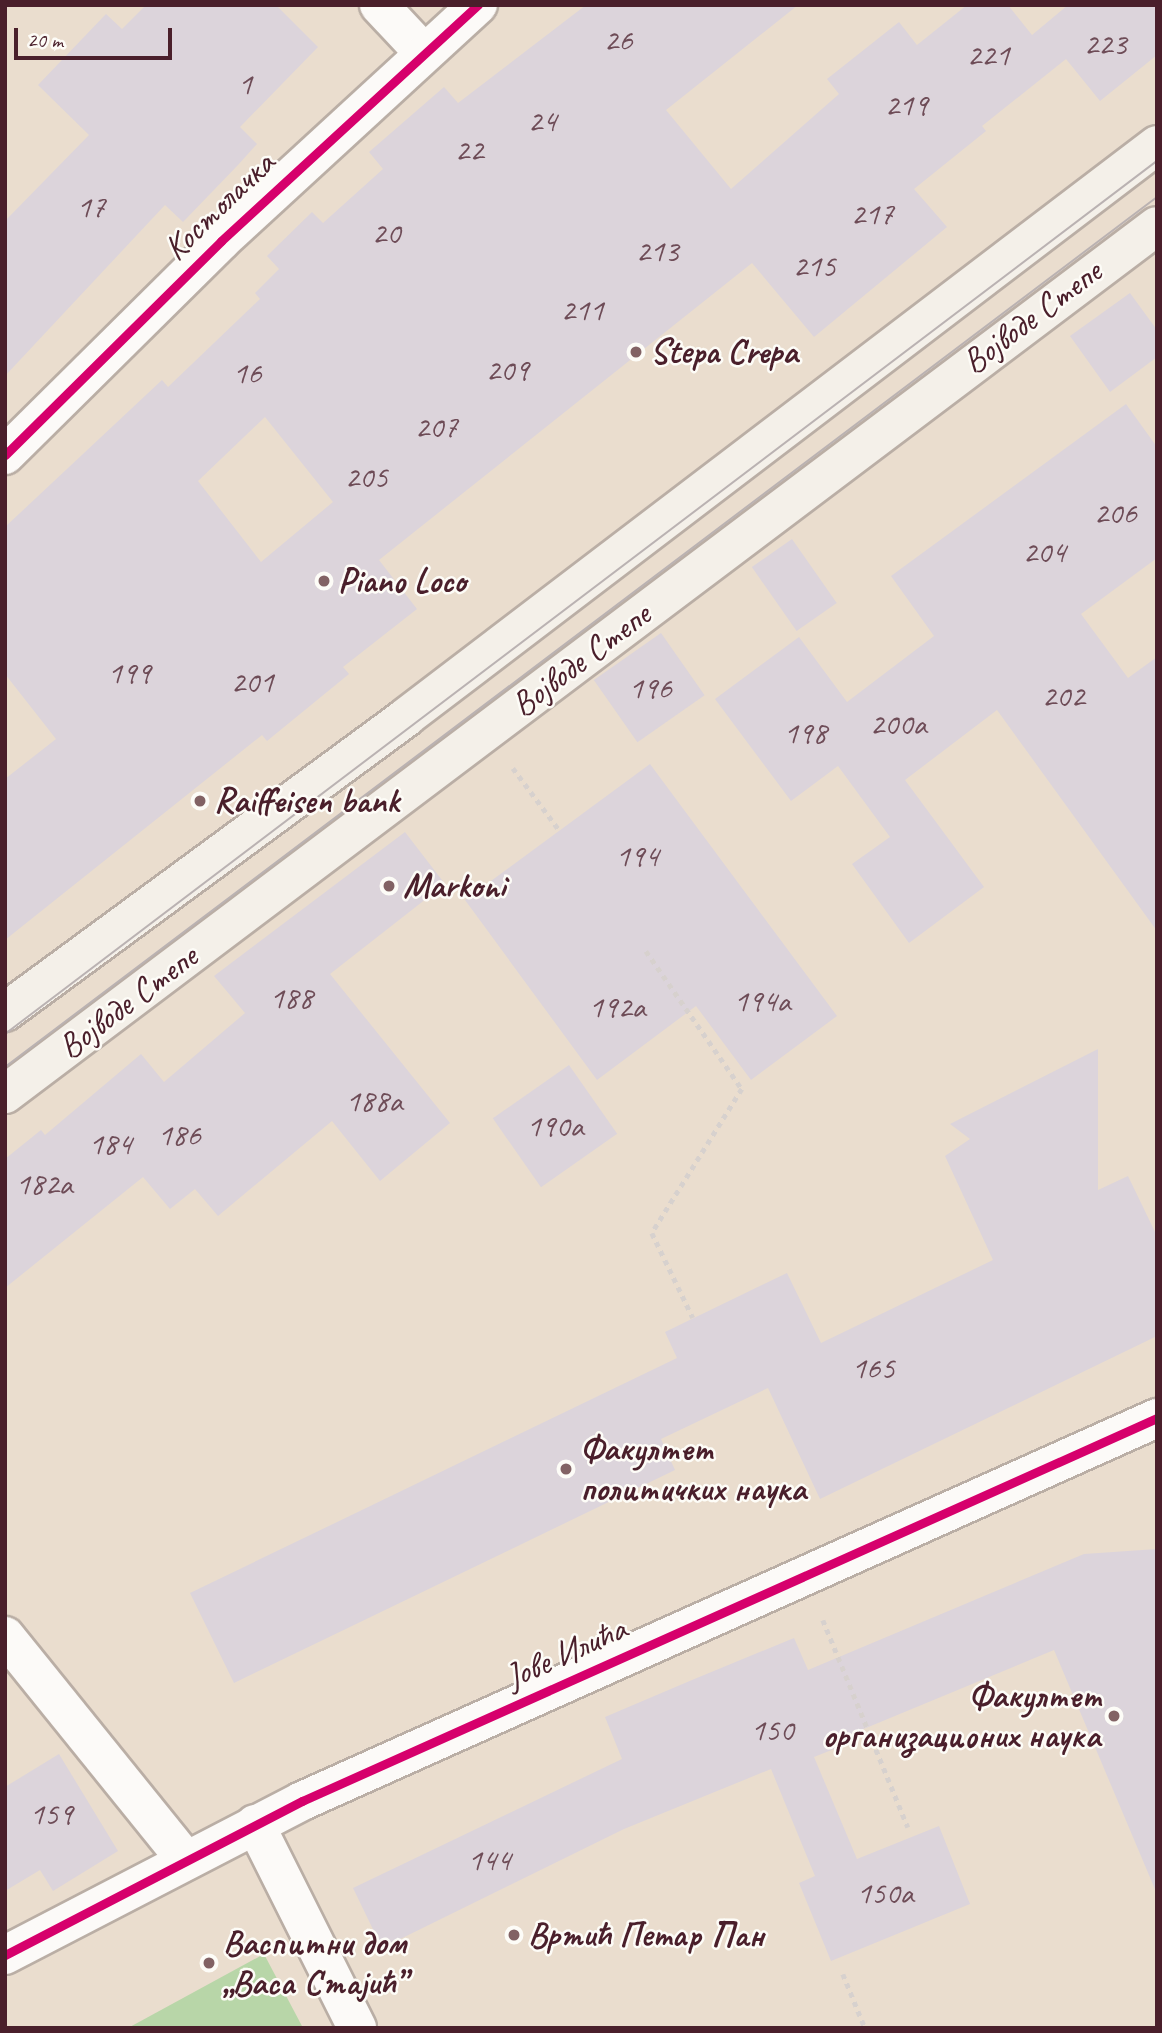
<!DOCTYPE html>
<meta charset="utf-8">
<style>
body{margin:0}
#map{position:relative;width:1162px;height:2033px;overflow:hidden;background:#eaddce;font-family:Caveat,sans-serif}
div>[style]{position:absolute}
.green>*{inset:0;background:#b8d6a8}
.building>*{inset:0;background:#dcd4db;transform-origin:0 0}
.path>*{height:4.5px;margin-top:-2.25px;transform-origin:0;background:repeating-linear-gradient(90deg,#d7d1ce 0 5px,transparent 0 10px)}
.roads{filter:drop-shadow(2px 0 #baaea5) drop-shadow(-2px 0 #baaea5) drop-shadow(0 2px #baaea5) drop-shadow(0 -2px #baaea5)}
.street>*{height:38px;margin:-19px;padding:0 19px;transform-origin:19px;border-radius:19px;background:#fcfaf8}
.secondary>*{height:38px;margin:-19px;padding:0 19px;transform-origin:19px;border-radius:19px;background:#f4f0e9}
.tram>*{height:2px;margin:-1px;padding:0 1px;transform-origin:1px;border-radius:1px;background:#bab2b2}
.cycleway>*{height:9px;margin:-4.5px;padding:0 4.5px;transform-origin:4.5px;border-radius:4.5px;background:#d6006c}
.dots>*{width:19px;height:19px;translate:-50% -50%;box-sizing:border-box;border:4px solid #fdfcf7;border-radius:50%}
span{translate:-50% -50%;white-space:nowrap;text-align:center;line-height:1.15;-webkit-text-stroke:5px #fdfcf7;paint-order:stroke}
.number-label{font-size:32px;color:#6e4c57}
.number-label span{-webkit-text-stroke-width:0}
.street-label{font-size:35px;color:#4a1f2b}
.poi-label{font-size:35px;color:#4a1f2b;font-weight:700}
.left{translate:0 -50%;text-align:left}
.right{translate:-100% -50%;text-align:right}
.frame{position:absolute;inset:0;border:7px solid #4a1f2b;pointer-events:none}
.scale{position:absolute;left:14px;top:28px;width:158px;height:32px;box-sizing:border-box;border:4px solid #4a1f2b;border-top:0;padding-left:9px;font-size:21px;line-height:24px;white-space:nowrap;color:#4a1f2b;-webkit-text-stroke:5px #fdfcf7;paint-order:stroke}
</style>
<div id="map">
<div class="green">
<i style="clip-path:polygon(264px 1954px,303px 2028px,128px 2028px)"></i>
</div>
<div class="building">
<i style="clip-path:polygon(146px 5px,276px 5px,318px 47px,240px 127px,257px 144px,238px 165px,183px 222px,165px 205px,5px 376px,5px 221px,89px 135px,38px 85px,106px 14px,122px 29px)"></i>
<i style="clip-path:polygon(evenodd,586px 5px,798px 5px,666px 110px,731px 189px,839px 94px,827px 79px,899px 22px,917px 45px,967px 5px,1008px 5px,1032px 35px,1068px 5px,1157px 5px,1157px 55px,1100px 101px,1066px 59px,982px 126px,986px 131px,914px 189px,947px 227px,814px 337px,752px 263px,379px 560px,417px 609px,343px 667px,349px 674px,267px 741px,262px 735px,5px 940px,5px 779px,56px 739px,5px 674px,5px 527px,162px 380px,168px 387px,260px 299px,255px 293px,279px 269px,267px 256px,312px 212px,323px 223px,383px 169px,369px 152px,444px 87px,458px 103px,586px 5px,265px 417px,333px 502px,261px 562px,198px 481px,265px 417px)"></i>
<i style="clip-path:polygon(1130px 293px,1157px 330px,1157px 357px,1110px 392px,1070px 336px)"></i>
<i style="clip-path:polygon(1126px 404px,1157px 447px,1157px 558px,1081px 614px,1128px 678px,1157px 657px,1157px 931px,997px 710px,905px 780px,984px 887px,909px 943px,852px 864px,890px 837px,838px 766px,791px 801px,715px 699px,799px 637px,847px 702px,934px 636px,891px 576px)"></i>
<i style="left:792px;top:539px;width:78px;height:49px;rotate:55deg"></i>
<i style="left:661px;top:633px;width:76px;height:82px;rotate:55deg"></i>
<i style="clip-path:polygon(650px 764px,837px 1016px,751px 1080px,696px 1006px,597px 1080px,465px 900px)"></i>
<i style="clip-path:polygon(405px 832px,445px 884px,330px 974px,450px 1123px,380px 1181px,332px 1121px,218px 1216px,195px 1189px,170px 1209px,143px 1177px,5px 1288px,5px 1159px,41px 1130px,45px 1135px,141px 1054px,164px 1082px,245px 1013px,214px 976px)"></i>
<i style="clip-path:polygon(1098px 1049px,1098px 1190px,1128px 1176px,1157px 1236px,1157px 1336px,820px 1499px,768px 1388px,661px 1439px,675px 1470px,234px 1683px,190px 1593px,677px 1358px,665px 1332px,787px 1273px,821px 1343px,993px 1260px,945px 1156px,970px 1139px,950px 1124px)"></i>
<i style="left:569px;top:1065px;width:84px;height:93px;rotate:55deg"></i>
<i style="clip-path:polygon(1157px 1549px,1157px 1894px,1054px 1650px,837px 1740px,839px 1747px,814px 1757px,857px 1859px,939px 1826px,970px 1904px,831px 1961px,799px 1883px,815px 1876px,771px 1769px,624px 1829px,382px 1948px,353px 1888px,622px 1759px,605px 1717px,692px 1680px,794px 1638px,808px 1670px,1084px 1554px)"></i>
<i style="clip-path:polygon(59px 1754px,118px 1851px,53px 1891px,40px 1870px,5px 1891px,5px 1787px)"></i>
</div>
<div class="path">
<i style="left:513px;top:768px;width:79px;rotate:53.3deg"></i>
<i style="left:646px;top:951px;width:168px;rotate:55.2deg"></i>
<i style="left:742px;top:1089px;width:170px;rotate:122deg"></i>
<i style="left:652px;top:1233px;width:94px;rotate:64.2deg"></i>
<i style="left:823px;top:1620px;width:224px;rotate:67.7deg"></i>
<i style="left:843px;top:1974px;width:58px;rotate:67.8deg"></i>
</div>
<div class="roads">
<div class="street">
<i style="left:379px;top:5px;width:66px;rotate:46.8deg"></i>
<i style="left:5px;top:455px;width:304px;rotate:-44.7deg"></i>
<i style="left:221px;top:241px;width:349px;rotate:-42.6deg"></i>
<i style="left:5px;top:1636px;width:287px;rotate:51.1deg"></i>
<i style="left:255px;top:1824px;width:228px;rotate:63.4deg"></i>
<i style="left:5px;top:1955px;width:335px;rotate:-27.4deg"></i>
<i style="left:302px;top:1801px;width:937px;rotate:-24.13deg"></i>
</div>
<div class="secondary">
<i style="left:5px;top:1012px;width:498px;rotate:-36.3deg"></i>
<i style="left:406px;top:717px;width:944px;rotate:-37.29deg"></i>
<i style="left:5px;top:1094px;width:1442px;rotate:-37deg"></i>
</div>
</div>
<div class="tram">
<i style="left:5px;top:1034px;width:1445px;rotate:-37.16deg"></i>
<i style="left:5px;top:1067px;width:1444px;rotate:-37.06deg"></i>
</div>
<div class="cycleway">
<i style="left:5px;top:455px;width:304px;rotate:-44.7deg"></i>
<i style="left:221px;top:241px;width:349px;rotate:-42.6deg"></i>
<i style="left:5px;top:1955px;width:335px;rotate:-27.4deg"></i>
<i style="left:302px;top:1801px;width:937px;rotate:-24.13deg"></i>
</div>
<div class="dots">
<i style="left:636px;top:352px;background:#826264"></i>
<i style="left:324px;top:581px;background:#826264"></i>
<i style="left:200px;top:801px;background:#826264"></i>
<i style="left:389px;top:886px;background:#826264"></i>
<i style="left:566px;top:1469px;background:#826264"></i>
<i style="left:1114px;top:1716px;background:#826264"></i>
<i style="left:514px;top:1935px;background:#826264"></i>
<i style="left:209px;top:1963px;background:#826264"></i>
</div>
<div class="number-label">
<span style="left:618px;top:40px">26</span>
<span style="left:1105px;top:44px">223</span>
<span style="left:988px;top:55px">221</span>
<span style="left:245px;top:84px">1</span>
<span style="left:906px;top:105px">219</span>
<span style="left:542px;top:121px">24</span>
<span style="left:469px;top:150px">22</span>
<span style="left:91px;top:207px">17</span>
<span style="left:872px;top:214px">217</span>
<span style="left:386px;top:233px">20</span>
<span style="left:657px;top:251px">213</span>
<span style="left:814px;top:266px">215</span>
<span style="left:582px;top:310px">211</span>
<span style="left:507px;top:370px">209</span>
<span style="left:247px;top:373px">16</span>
<span style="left:436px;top:427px">207</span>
<span style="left:366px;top:477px">205</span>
<span style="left:1115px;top:513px">206</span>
<span style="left:1044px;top:552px">204</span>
<span style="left:129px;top:673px">199</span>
<span style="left:252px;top:682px">201</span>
<span style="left:650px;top:688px">196</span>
<span style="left:1063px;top:696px">202</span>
<span style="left:898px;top:724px">200a</span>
<span style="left:805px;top:733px">198</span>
<span style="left:637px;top:856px">194</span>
<span style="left:291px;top:998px">188</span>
<span style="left:762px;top:1001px">194a</span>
<span style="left:617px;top:1007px">192a</span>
<span style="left:374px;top:1101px">188a</span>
<span style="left:555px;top:1126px">190a</span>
<span style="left:179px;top:1135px">186</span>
<span style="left:110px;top:1144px">184</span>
<span style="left:44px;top:1184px">182a</span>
<span style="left:873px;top:1368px">165</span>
<span style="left:772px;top:1730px">150</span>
<span style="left:51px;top:1814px">159</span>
<span style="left:489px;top:1860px">144</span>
<span style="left:885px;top:1893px">150a</span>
</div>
<div class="street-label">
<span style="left:219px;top:206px;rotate:-44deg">Костолачка</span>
<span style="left:1032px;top:317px;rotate:-37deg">Војводе Степе</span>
<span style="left:581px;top:660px;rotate:-37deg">Војводе Степе</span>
<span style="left:128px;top:1002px;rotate:-37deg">Војводе Степе</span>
<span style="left:566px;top:1653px;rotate:-24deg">Јове Илића</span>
</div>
<div class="poi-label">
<span class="left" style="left:650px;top:352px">Stepa Crepa</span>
<span class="left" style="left:338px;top:581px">Piano Loco</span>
<span class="left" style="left:214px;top:801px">Raiffeisen bank</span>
<span class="left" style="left:403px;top:886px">Markoni</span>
<span class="left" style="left:580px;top:1469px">Факултет<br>политичких наука</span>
<span class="right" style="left:1100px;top:1716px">Факултет<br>организационих наука</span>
<span class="left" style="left:528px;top:1935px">Вртић Петар Пан</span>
<span class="left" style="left:223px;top:1963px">Васпитни дом<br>„Васа Стајић”</span>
</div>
<div class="frame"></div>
<div class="scale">20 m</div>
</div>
